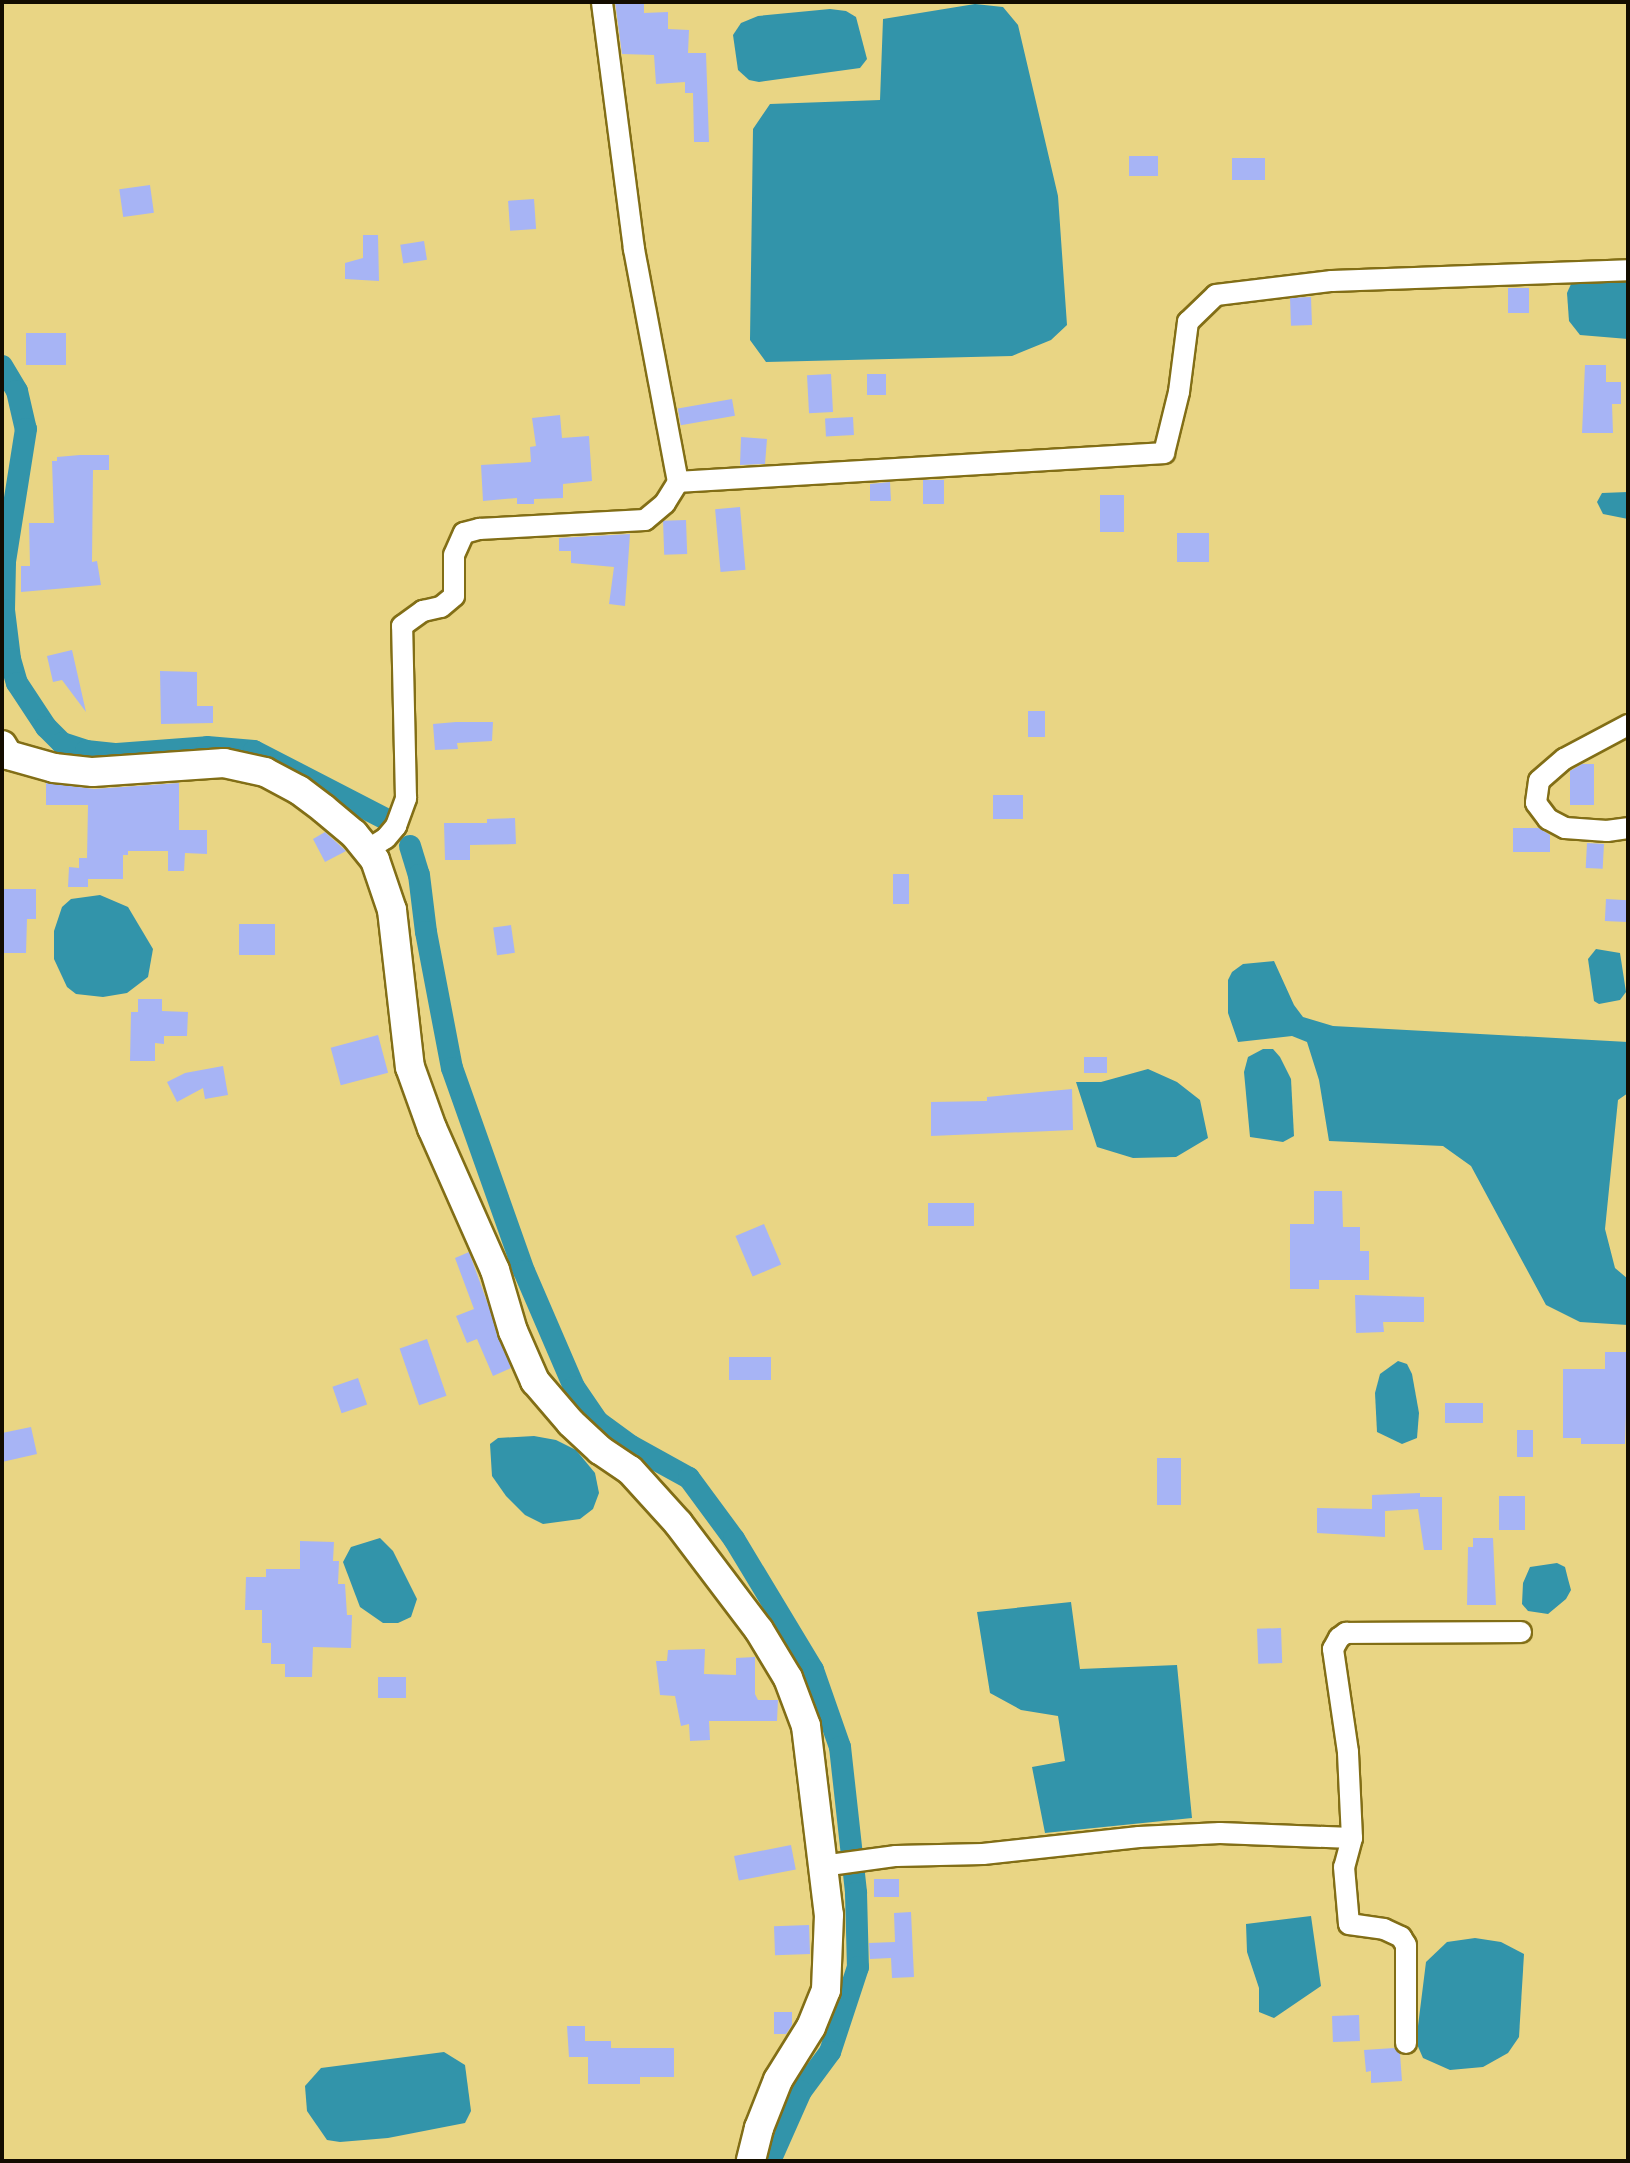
<!DOCTYPE html>
<style>
body{margin:0}
#map{position:relative;width:1630px;height:2163px;overflow:hidden;background:#e9d584;font-family:"Space Grotesk",sans-serif}
div>[style]{position:absolute}
.water>*{inset:0;background:#3294aa}
.canal>*{height:22px;margin:-11px;padding:0 11px;transform-origin:11px;border-radius:11px;background:#3294aa}
.building>*{inset:0;background:#a7b4f5;transform-origin:0 0}
.roads{filter:drop-shadow(2px 0 #826e16) drop-shadow(-2px 0 #826e16) drop-shadow(0 2px #826e16) drop-shadow(0 -2px #826e16)}
.street>*{height:20px;margin:-10px;padding:0 10px;transform-origin:10px;border-radius:10px;background:#fff}
.secondary>*{height:28px;margin:-14px;padding:0 14px;transform-origin:14px;border-radius:14px;background:#fff}
span{translate:-50% -50%;white-space:nowrap;text-align:center;line-height:1.15;-webkit-text-stroke:7px #e9d584;paint-order:stroke}
.frame{position:absolute;inset:0;border:4px solid #130c00;pointer-events:none}
</style>
<div id="map">
<div class="water">
<i style="clip-path:polygon(975px 4px,1003px 7px,1018px 25px,1058px 196px,1067px 325px,1051px 340px,1012px 356px,766px 362px,750px 340px,753px 129px,770px 104px,880px 100px,883px 19px)"></i>
<i style="clip-path:polygon(830px 9px,846px 11px,856px 17px,867px 59px,860px 68px,759px 82px,749px 80px,738px 70px,733px 35px,741px 23px,758px 16px)"></i>
<i style="clip-path:polygon(1598px 280px,1628px 281px,1628px 339px,1580px 335px,1569px 321px,1567px 293px,1571px 284px)"></i>
<i style="clip-path:polygon(1628px 492px,1628px 519px,1603px 514px,1597px 502px,1602px 493px)"></i>
<i style="clip-path:polygon(100px 895px,128px 907px,153px 949px,148px 977px,127px 993px,103px 997px,76px 994px,67px 987px,54px 959px,54px 931px,62px 907px,71px 899px)"></i>
<i style="clip-path:polygon(1596px 949px,1620px 953px,1626px 992px,1620px 1000px,1599px 1004px,1594px 1001px,1588px 959px)"></i>
<i style="clip-path:polygon(1274px 961px,1294px 1005px,1303px 1017px,1333px 1026px,1628px 1042px,1628px 1093px,1618px 1100px,1605px 1229px,1615px 1268px,1628px 1279px,1628px 1325px,1580px 1322px,1546px 1305px,1471px 1166px,1443px 1146px,1329px 1141px,1319px 1080px,1307px 1042px,1292px 1036px,1238px 1042px,1228px 1013px,1228px 980px,1232px 972px,1243px 964px)"></i>
<i style="clip-path:polygon(1263px 1049px,1273px 1049px,1280px 1057px,1291px 1079px,1294px 1136px,1283px 1142px,1250px 1137px,1244px 1072px,1248px 1057px)"></i>
<i style="clip-path:polygon(1148px 1069px,1177px 1082px,1200px 1100px,1208px 1138px,1176px 1157px,1133px 1158px,1097px 1147px,1076px 1082px,1101px 1082px)"></i>
<i style="clip-path:polygon(1398px 1361px,1407px 1364px,1412px 1374px,1419px 1413px,1417px 1438px,1402px 1444px,1377px 1432px,1375px 1393px,1380px 1374px)"></i>
<i style="clip-path:polygon(534px 1436px,556px 1440px,576px 1450px,595px 1473px,599px 1493px,593px 1509px,580px 1519px,543px 1524px,525px 1515px,506px 1496px,492px 1476px,490px 1444px,498px 1438px)"></i>
<i style="clip-path:polygon(380px 1538px,393px 1551px,417px 1599px,411px 1617px,398px 1623px,383px 1623px,360px 1607px,343px 1562px,351px 1547px)"></i>
<i style="clip-path:polygon(1557px 1563px,1565px 1567px,1568px 1579px,1571px 1590px,1566px 1599px,1548px 1614px,1528px 1611px,1522px 1604px,1523px 1583px,1530px 1567px)"></i>
<i style="clip-path:polygon(1071px 1602px,1080px 1669px,1177px 1665px,1192px 1818px,1045px 1833px,1032px 1767px,1065px 1761px,1058px 1716px,1021px 1710px,990px 1693px,977px 1612px)"></i>
<i style="clip-path:polygon(1311px 1916px,1321px 1986px,1274px 2018px,1259px 2012px,1259px 1988px,1247px 1952px,1246px 1924px)"></i>
<i style="clip-path:polygon(1475px 1938px,1501px 1942px,1524px 1954px,1519px 2037px,1508px 2053px,1483px 2067px,1450px 2070px,1423px 2058px,1416px 2042px,1426px 1962px,1447px 1942px)"></i>
<i style="clip-path:polygon(444px 2052px,465px 2065px,471px 2111px,465px 2123px,388px 2138px,340px 2142px,327px 2140px,307px 2111px,305px 2086px,321px 2068px)"></i>
</div>
<div class="canal">
<i style="left:2px;top:366px;width:29px;rotate:59deg"></i>
<i style="left:17px;top:391px;width:39px;rotate:77deg"></i>
<i style="left:26px;top:429px;width:135px;rotate:99deg"></i>
<i style="left:5px;top:562px;width:48px;rotate:91.2deg"></i>
<i style="left:4px;top:610px;width:49px;rotate:83deg"></i>
<i style="left:10px;top:659px;width:25px;rotate:74deg"></i>
<i style="left:17px;top:683px;width:53px;rotate:56.6deg"></i>
<i style="left:46px;top:727px;width:23px;rotate:45deg"></i>
<i style="left:62px;top:743px;width:25px;rotate:18deg"></i>
<i style="left:86px;top:751px;width:31px;rotate:6deg"></i>
<i style="left:117px;top:754px;width:90px;rotate:-4.4deg"></i>
<i style="left:207px;top:747px;width:47px;rotate:4.9deg"></i>
<i style="left:254px;top:751px;width:146px;rotate:27.3deg"></i>
<i style="left:410px;top:846px;width:30px;rotate:73deg"></i>
<i style="left:419px;top:875px;width:57px;rotate:83deg"></i>
<i style="left:426px;top:932px;width:138px;rotate:79.2deg"></i>
<i style="left:452px;top:1068px;width:215px;rotate:70.5deg"></i>
<i style="left:524px;top:1271px;width:126px;rotate:66.7deg"></i>
<i style="left:574px;top:1387px;width:42px;rotate:55.6deg"></i>
<i style="left:598px;top:1422px;width:41px;rotate:36deg"></i>
<i style="left:631px;top:1446px;width:66px;rotate:28.9deg"></i>
<i style="left:689px;top:1478px;width:76px;rotate:53.6deg"></i>
<i style="left:734px;top:1539px;width:153px;rotate:58.9deg"></i>
<i style="left:813px;top:1670px;width:82px;rotate:70.7deg"></i>
<i style="left:840px;top:1747px;width:147px;rotate:83.7deg"></i>
<i style="left:856px;top:1893px;width:74px;rotate:88.5deg"></i>
<i style="left:858px;top:1967px;width:89px;rotate:108.2deg"></i>
<i style="left:830px;top:2052px;width:49px;rotate:126.6deg"></i>
<i style="left:801px;top:2091px;width:77px;rotate:113.9deg"></i>
</div>
<div class="building">
<i style="clip-path:polygon(615px 2px,644px 2px,644px 13px,668px 12px,668px 29px,689px 30px,688px 53px,706px 53px,709px 142px,694px 142px,693px 93px,685px 93px,685px 82px,656px 84px,654px 55px,622px 54px)"></i>
<i style="left:1158px;top:156px;width:20px;height:29px;rotate:90deg"></i>
<i style="left:1265px;top:158px;width:22px;height:33px;rotate:90deg"></i>
<i style="left:150px;top:185px;width:28px;height:31px;rotate:82deg"></i>
<i style="left:534px;top:199px;width:30px;height:26px;rotate:86deg"></i>
<i style="clip-path:polygon(363px 235px,378px 235px,379px 281px,345px 279px,345px 263px,363px 258px)"></i>
<i style="left:424px;top:241px;width:19px;height:24px;rotate:81deg"></i>
<i style="left:1508px;top:288px;width:21px;height:25px"></i>
<i style="left:1311px;top:297px;width:28px;height:21px;rotate:88deg"></i>
<i style="left:26px;top:333px;width:40px;height:32px"></i>
<i style="clip-path:polygon(1585px 365px,1606px 365px,1606px 382px,1621px 382px,1621px 404px,1612px 404px,1613px 433px,1582px 433px)"></i>
<i style="left:831px;top:374px;width:38px;height:24px;rotate:87deg"></i>
<i style="left:867px;top:374px;width:19px;height:21px"></i>
<i style="left:732px;top:399px;width:17px;height:55px;rotate:80deg"></i>
<i style="clip-path:polygon(560px 415px,562px 438px,589px 436px,592px 481px,563px 484px,563px 498px,534px 499px,534px 504px,517px 504px,517px 498px,483px 501px,481px 465px,531px 462px,530px 447px,536px 446px,532px 418px)"></i>
<i style="left:853px;top:417px;width:18px;height:28px;rotate:87deg"></i>
<i style="clip-path:polygon(741px 437px,767px 439px,765px 464px,740px 465px)"></i>
<i style="clip-path:polygon(80px 455px,109px 455px,109px 470px,93px 470px,92px 562px,97px 561px,101px 585px,21px 592px,21px 566px,30px 566px,29px 523px,54px 523px,52px 461px,57px 461px,57px 457px)"></i>
<i style="left:923px;top:480px;width:21px;height:24px"></i>
<i style="clip-path:polygon(890px 482px,891px 501px,870px 501px,870px 484px)"></i>
<i style="left:1100px;top:495px;width:24px;height:37px"></i>
<i style="left:740px;top:507px;width:63px;height:25px;rotate:85deg"></i>
<i style="left:686px;top:520px;width:34px;height:23px;rotate:88deg"></i>
<i style="left:1177px;top:533px;width:32px;height:29px"></i>
<i style="clip-path:polygon(630px 534px,625px 606px,609px 604px,614px 567px,571px 563px,571px 551px,559px 551px,559px 538px)"></i>
<i style="clip-path:polygon(72px 650px,86px 712px,62px 680px,53px 682px,47px 656px)"></i>
<i style="clip-path:polygon(160px 671px,197px 672px,197px 706px,213px 706px,213px 723px,161px 724px)"></i>
<i style="left:1028px;top:711px;width:17px;height:26px"></i>
<i style="clip-path:polygon(456px 722px,493px 722px,492px 741px,457px 743px,458px 749px,435px 750px,433px 724px)"></i>
<i style="clip-path:polygon(1582px 764px,1594px 764px,1594px 805px,1570px 805px,1570px 771px)"></i>
<i style="clip-path:polygon(46px 783px,94px 789px,179px 783px,179px 830px,207px 830px,207px 854px,185px 853px,184px 871px,168px 871px,168px 851px,128px 851px,128px 855px,123px 855px,123px 879px,88px 879px,88px 887px,68px 887px,69px 867px,79px 868px,79px 858px,87px 858px,88px 805px,46px 805px)"></i>
<i style="left:993px;top:795px;width:30px;height:24px"></i>
<i style="clip-path:polygon(515px 818px,516px 844px,470px 845px,470px 860px,445px 860px,444px 823px,487px 823px,487px 819px)"></i>
<i style="clip-path:polygon(1513px 828px,1539px 828px,1550px 835px,1550px 852px,1513px 852px)"></i>
<i style="clip-path:polygon(325px 832px,346px 851px,325px 862px,313px 839px)"></i>
<i style="left:1587px;top:843px;width:17px;height:25px;rotate:3deg"></i>
<i style="left:893px;top:874px;width:16px;height:30px"></i>
<i style="clip-path:polygon(2px 889px,36px 889px,36px 919px,27px 919px,26px 953px,2px 953px)"></i>
<i style="left:1606px;top:899px;width:22px;height:22px;rotate:3deg"></i>
<i style="left:239px;top:924px;width:36px;height:31px"></i>
<i style="left:511px;top:925px;width:28px;height:18px;rotate:82deg"></i>
<i style="clip-path:polygon(138px 999px,162px 999px,162px 1011px,188px 1012px,187px 1036px,164px 1036px,164px 1044px,155px 1043px,155px 1061px,130px 1061px,131px 1012px,138px 1012px)"></i>
<i style="left:378px;top:1035px;width:39px;height:49px;rotate:75deg"></i>
<i style="left:1084px;top:1057px;width:23px;height:16px"></i>
<i style="clip-path:polygon(223px 1066px,228px 1095px,205px 1099px,203px 1088px,177px 1102px,167px 1082px,185px 1073px)"></i>
<i style="clip-path:polygon(1072px 1089px,1073px 1130px,931px 1136px,931px 1102px,987px 1101px,987px 1097px)"></i>
<i style="clip-path:polygon(1314px 1191px,1342px 1191px,1343px 1227px,1360px 1227px,1360px 1251px,1369px 1251px,1369px 1280px,1319px 1280px,1319px 1289px,1290px 1289px,1290px 1224px,1314px 1224px)"></i>
<i style="left:928px;top:1203px;width:46px;height:23px"></i>
<i style="left:764px;top:1224px;width:44px;height:31px;rotate:67deg"></i>
<i style="clip-path:polygon(469px 1252px,511px 1368px,493px 1376px,477px 1339px,467px 1343px,456px 1316px,474px 1309px,455px 1258px)"></i>
<i style="clip-path:polygon(1355px 1295px,1424px 1297px,1424px 1322px,1383px 1322px,1384px 1332px,1356px 1333px)"></i>
<i style="left:427px;top:1339px;width:60px;height:29px;rotate:71deg"></i>
<i style="clip-path:polygon(1605px 1352px,1628px 1352px,1625px 1444px,1581px 1444px,1581px 1438px,1563px 1438px,1563px 1369px,1605px 1369px)"></i>
<i style="left:771px;top:1357px;width:23px;height:42px;rotate:90deg"></i>
<i style="left:358px;top:1378px;width:28px;height:27px;rotate:71deg"></i>
<i style="left:1445px;top:1403px;width:38px;height:20px"></i>
<i style="clip-path:polygon(31px 1427px,37px 1454px,2px 1462px,2px 1433px)"></i>
<i style="left:1517px;top:1430px;width:16px;height:27px"></i>
<i style="left:1157px;top:1458px;width:24px;height:47px"></i>
<i style="clip-path:polygon(1420px 1493px,1420px 1497px,1442px 1497px,1442px 1550px,1424px 1550px,1418px 1509px,1385px 1511px,1385px 1537px,1317px 1533px,1317px 1508px,1372px 1509px,1372px 1495px)"></i>
<i style="left:1499px;top:1496px;width:26px;height:34px"></i>
<i style="clip-path:polygon(1473px 1538px,1493px 1538px,1496px 1605px,1467px 1605px,1468px 1547px,1473px 1547px)"></i>
<i style="clip-path:polygon(300px 1541px,334px 1542px,333px 1561px,339px 1561px,338px 1584px,345px 1584px,347px 1615px,352px 1615px,351px 1648px,313px 1647px,312px 1677px,285px 1677px,285px 1664px,271px 1664px,271px 1643px,262px 1643px,262px 1610px,245px 1610px,246px 1577px,266px 1577px,266px 1569px,300px 1569px)"></i>
<i style="left:1281px;top:1628px;width:35px;height:24px;rotate:88deg"></i>
<i style="clip-path:polygon(705px 1649px,704px 1674px,736px 1675px,736px 1658px,755px 1657px,755px 1694px,758px 1700px,778px 1700px,777px 1721px,709px 1721px,710px 1740px,690px 1741px,689px 1724px,681px 1726px,675px 1696px,660px 1695px,656px 1661px,667px 1661px,668px 1650px)"></i>
<i style="left:378px;top:1677px;width:28px;height:21px"></i>
<i style="left:791px;top:1845px;width:25px;height:58px;rotate:79deg"></i>
<i style="left:874px;top:1879px;width:25px;height:18px"></i>
<i style="clip-path:polygon(911px 1912px,914px 1977px,892px 1978px,891px 1958px,870px 1959px,869px 1943px,895px 1942px,894px 1913px)"></i>
<i style="left:809px;top:1925px;width:29px;height:35px;rotate:88deg"></i>
<i style="clip-path:polygon(774px 2012px,792px 2012px,792px 2025px,786px 2034px,774px 2034px)"></i>
<i style="left:1359px;top:2015px;width:26px;height:27px;rotate:88deg"></i>
<i style="clip-path:polygon(567px 2026px,585px 2026px,585px 2041px,611px 2041px,611px 2048px,674px 2048px,674px 2077px,640px 2077px,640px 2084px,588px 2084px,588px 2057px,569px 2057px)"></i>
<i style="clip-path:polygon(1394px 2048px,1400px 2054px,1402px 2081px,1371px 2083px,1371px 2071px,1366px 2072px,1364px 2050px)"></i>
</div>
<div class="roads">
<div class="street">
<i style="left:678px;top:482px;width:487px;rotate:-3.4deg"></i>
<i style="left:1164px;top:453px;width:63px;rotate:-76.2deg"></i>
<i style="left:1179px;top:392px;width:71px;rotate:-82.7deg"></i>
<i style="left:1188px;top:322px;width:39px;rotate:-44deg"></i>
<i style="left:1216px;top:295px;width:117px;rotate:-6.9deg"></i>
<i style="left:1332px;top:281px;width:296px;rotate:-2.1deg"></i>
<i style="left:1628px;top:725px;width:72px;rotate:152deg"></i>
<i style="left:1564px;top:759px;width:33px;rotate:139deg"></i>
<i style="left:1539px;top:781px;width:22px;rotate:98deg"></i>
<i style="left:1536px;top:803px;width:20px;rotate:53deg"></i>
<i style="left:1548px;top:819px;width:19px;rotate:28deg"></i>
<i style="left:1565px;top:828px;width:42px;rotate:4.1deg"></i>
<i style="left:1607px;top:831px;width:21px;rotate:-8deg"></i>
<i style="left:367px;top:850px;width:22px;rotate:-32deg"></i>
<i style="left:386px;top:838px;width:16px;rotate:-50deg"></i>
<i style="left:396px;top:826px;width:30px;rotate:-70deg"></i>
<i style="left:406px;top:798px;width:172px;rotate:-91.3deg"></i>
<i style="left:402px;top:626px;width:26px;rotate:-36deg"></i>
<i style="left:423px;top:611px;width:18px;rotate:-13deg"></i>
<i style="left:441px;top:607px;width:17px;rotate:-40deg"></i>
<i style="left:454px;top:596px;width:41px;rotate:-90deg"></i>
<i style="left:454px;top:555px;width:24px;rotate:-66deg"></i>
<i style="left:464px;top:533px;width:16px;rotate:-15deg"></i>
<i style="left:479px;top:529px;width:166px;rotate:-3.1deg"></i>
<i style="left:645px;top:520px;width:26px;rotate:-40deg"></i>
<i style="left:665px;top:503px;width:25px;rotate:-58deg"></i>
<i style="left:678px;top:482px;width:237px;rotate:-100.7deg"></i>
<i style="left:634px;top:249px;width:249px;rotate:-97.4deg"></i>
<i style="left:1352px;top:1838px;width:30px;rotate:105deg"></i>
<i style="left:1344px;top:1867px;width:57px;rotate:85deg"></i>
<i style="left:1349px;top:1924px;width:35px;rotate:8deg"></i>
<i style="left:1384px;top:1929px;width:19px;rotate:25deg"></i>
<i style="left:1401px;top:1937px;width:9px;rotate:58deg"></i>
<i style="left:1406px;top:1945px;width:98px;rotate:90deg"></i>
<i style="left:822px;top:1866px;width:75px;rotate:-7.7deg"></i>
<i style="left:896px;top:1856px;width:87px;rotate:-1.3deg"></i>
<i style="left:983px;top:1854px;width:157px;rotate:-6.2deg"></i>
<i style="left:1139px;top:1837px;width:81px;rotate:-2.8deg"></i>
<i style="left:1220px;top:1833px;width:132px;rotate:2.2deg"></i>
<i style="left:1352px;top:1838px;width:86px;rotate:-92.7deg"></i>
<i style="left:1348px;top:1752px;width:104px;rotate:-98.3deg"></i>
<i style="left:1333px;top:1649px;width:13px;rotate:-61deg"></i>
<i style="left:1339px;top:1638px;width:9px;rotate:-36deg"></i>
<i style="left:1346px;top:1633px;width:175px;rotate:-0.3deg"></i>
</div>
<div class="secondary">
<i style="left:2px;top:745px;width:12px;rotate:59deg"></i>
<i style="left:8px;top:755px;width:48px;rotate:15.8deg"></i>
<i style="left:54px;top:768px;width:39px;rotate:6deg"></i>
<i style="left:93px;top:772px;width:131px;rotate:-3.9deg"></i>
<i style="left:224px;top:763px;width:42px;rotate:12.4deg"></i>
<i style="left:265px;top:772px;width:38px;rotate:28deg"></i>
<i style="left:299px;top:790px;width:31px;rotate:37deg"></i>
<i style="left:324px;top:809px;width:39px;rotate:40deg"></i>
<i style="left:354px;top:834px;width:33px;rotate:51deg"></i>
<i style="left:375px;top:860px;width:53px;rotate:71.2deg"></i>
<i style="left:392px;top:910px;width:158px;rotate:83.5deg"></i>
<i style="left:410px;top:1067px;width:65px;rotate:70.2deg"></i>
<i style="left:432px;top:1128px;width:155px;rotate:66.1deg"></i>
<i style="left:495px;top:1270px;width:64px;rotate:73.6deg"></i>
<i style="left:513px;top:1331px;width:55px;rotate:66.3deg"></i>
<i style="left:535px;top:1381px;width:55px;rotate:49.4deg"></i>
<i style="left:571px;top:1423px;width:40px;rotate:43deg"></i>
<i style="left:600px;top:1450px;width:36px;rotate:34deg"></i>
<i style="left:630px;top:1470px;width:72px;rotate:47.8deg"></i>
<i style="left:678px;top:1523px;width:134px;rotate:52.9deg"></i>
<i style="left:759px;top:1630px;width:56px;rotate:58.9deg"></i>
<i style="left:788px;top:1678px;width:51px;rotate:69.4deg"></i>
<i style="left:806px;top:1726px;width:190px;rotate:83.1deg"></i>
<i style="left:829px;top:1915px;width:75px;rotate:92.3deg"></i>
<i style="left:826px;top:1990px;width:40px;rotate:112deg"></i>
<i style="left:811px;top:2027px;width:62px;rotate:121.9deg"></i>
<i style="left:778px;top:2080px;width:52px;rotate:111.6deg"></i>
<i style="left:759px;top:2128px;width:34px;rotate:104deg"></i>
</div>
</div>
<div class="frame"></div>
</div>
